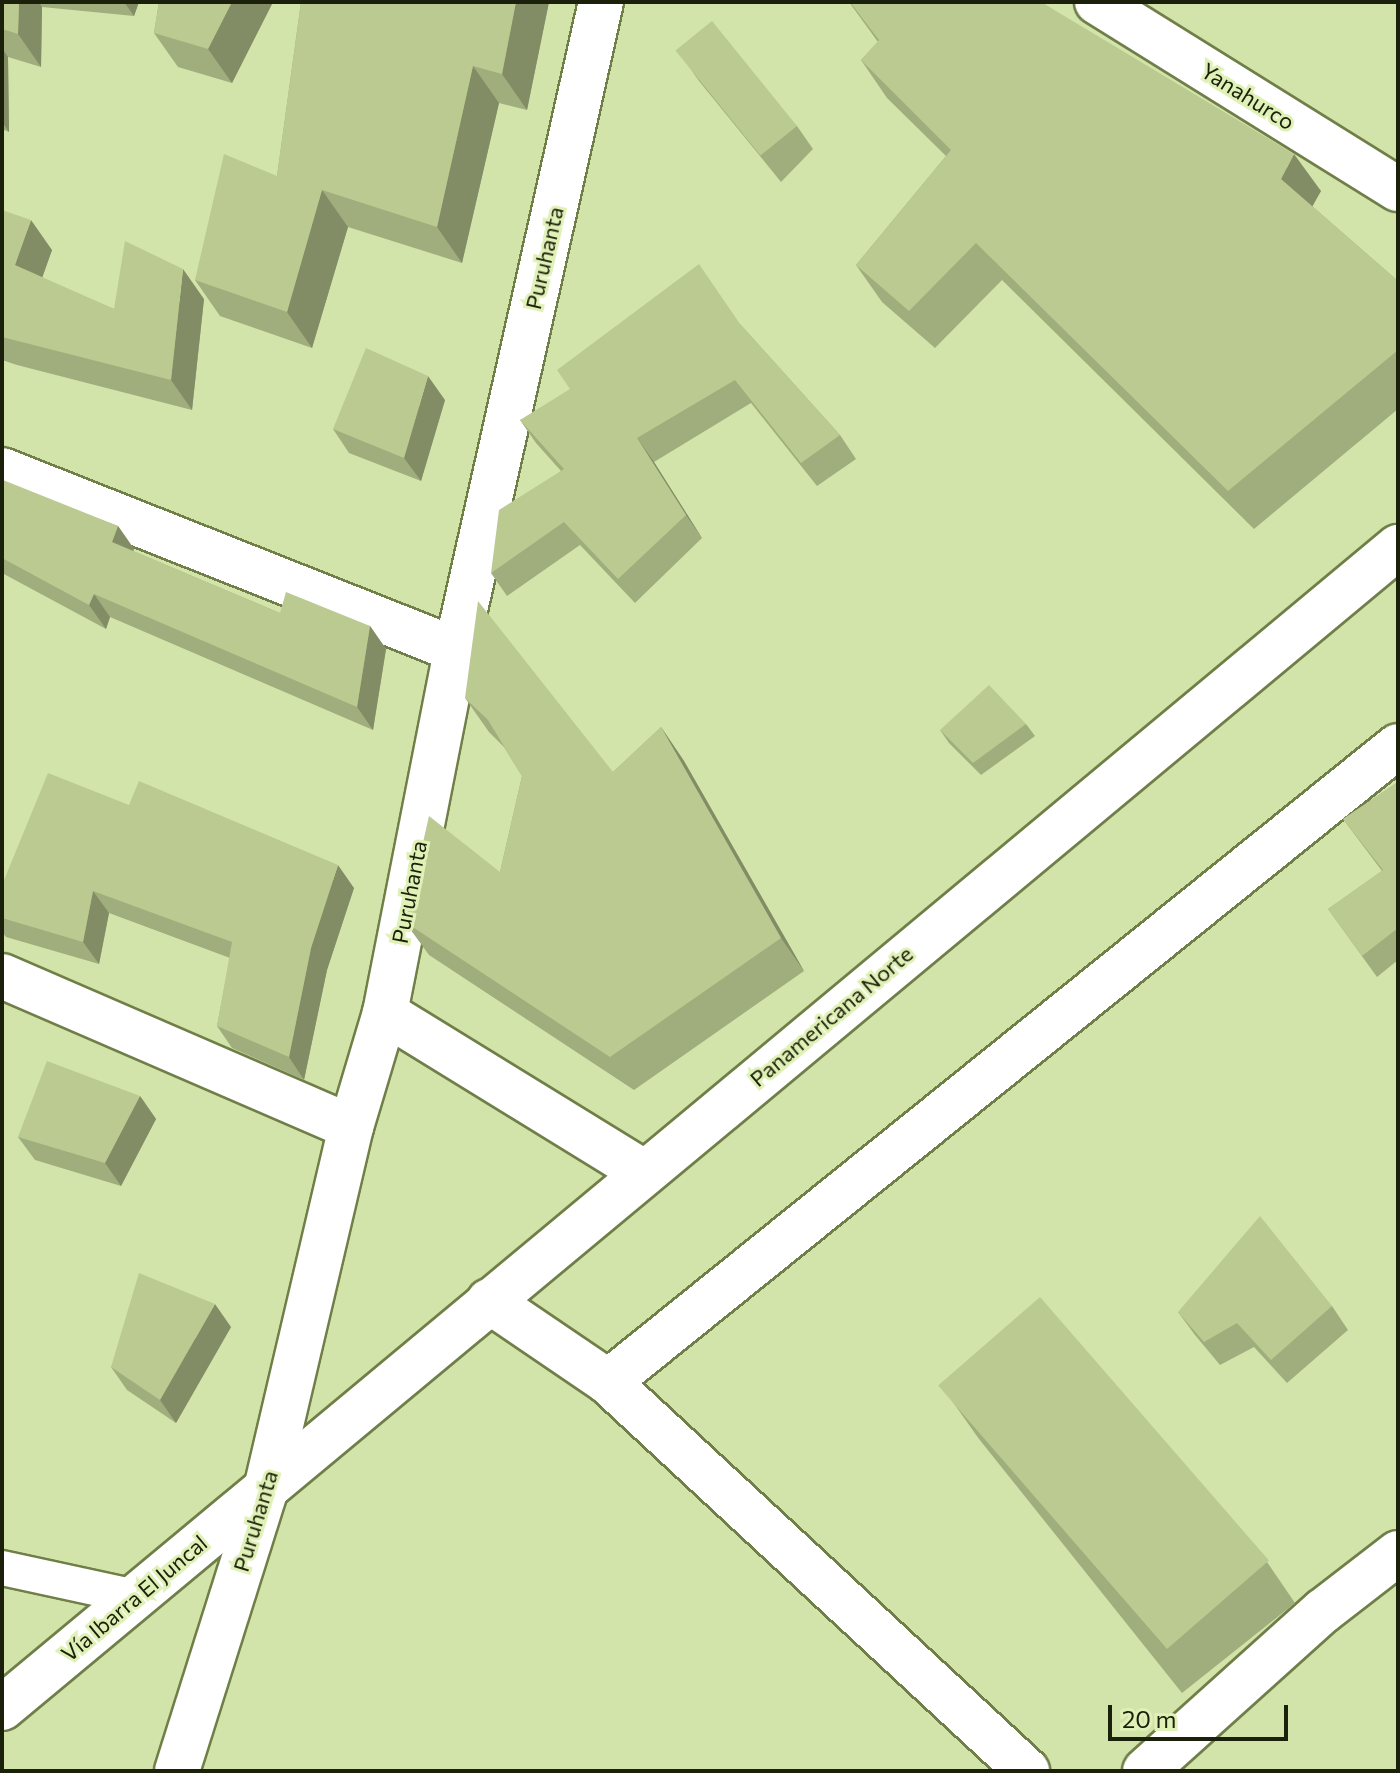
<!DOCTYPE html>
<meta charset="utf-8">
<style>
body{margin:0}
#map{position:relative;width:1400px;height:1773px;overflow:hidden;background:#d3e4aa;font-family:Commissioner,sans-serif}
div>[style]{position:absolute}
.roads{filter:drop-shadow(2px 0 #707e48) drop-shadow(-2px 0 #707e48) drop-shadow(0 2px #707e48) drop-shadow(0 -2px #707e48)}
.service>*{height:34px;margin:-17px;padding:0 17px;transform-origin:17px;border-radius:17px;background:#fff}
.minor>*{height:44px;margin:-22px;padding:0 22px;transform-origin:22px;border-radius:22px;background:#fff}
.trunk>*{height:44px;margin:-22px;padding:0 22px;transform-origin:22px;border-radius:22px;background:#fff}
.wall>*{inset:0;background:#a0ae7d}
.shaded-wall>*{inset:0;background:#828d66}
.building>*{inset:0;background:#baca91;transform-origin:0 0}
span{translate:-50% -50%;white-space:nowrap;text-align:center;line-height:1.15;-webkit-text-stroke:6px #e0f1b7;paint-order:stroke}
.street-label{font-size:22px;color:#1b200a}
.frame{position:absolute;inset:0;border:4px solid #1b200a;pointer-events:none}
.scale{position:absolute;left:1108px;top:1705px;width:180px;height:36px;box-sizing:border-box;border:4px solid #1b200a;border-top:0;padding-left:10px;font-size:24px;line-height:28px;white-space:nowrap;color:#1b200a;-webkit-text-stroke:6px #e0f1b7;paint-order:stroke}
</style>
<div id="map">
<div class="roads">
<div class="service">
<i style="left:2px;top:1568px;width:137px;rotate:12.2deg"></i>
</div>
<div class="minor">
<i style="left:1097px;top:2px;width:354px;rotate:31.9deg"></i>
<i style="left:2px;top:470px;width:488px;rotate:21.6deg"></i>
<i style="left:2px;top:976px;width:380px;rotate:23.4deg"></i>
<i style="left:385px;top:1013px;width:302px;rotate:31.6deg"></i>
<i style="left:489px;top:1301px;width:144px;rotate:34.2deg"></i>
<i style="left:608px;top:1382px;width:572px;rotate:42.87deg"></i>
<i style="left:608px;top:1382px;width:1014px;rotate:-38.84deg"></i>
<i style="left:177px;top:1771px;width:296px;rotate:-72.5deg"></i>
<i style="left:266px;top:1489px;width:372px;rotate:-76.8deg"></i>
<i style="left:351px;top:1127px;width:119px;rotate:-73.4deg"></i>
<i style="left:385px;top:1013px;width:370px;rotate:-78.9deg"></i>
<i style="left:456px;top:650px;width:664px;rotate:-77.39deg"></i>
<i style="left:1145px;top:1771px;width:239px;rotate:-42deg"></i>
<i style="left:1323px;top:1611px;width:95px;rotate:-37.7deg"></i>
</div>
<div class="trunk">
<i style="left:2px;top:1708px;width:1816px;rotate:-39.75deg"></i>
</div>
</div>
<div class="wall">
<i style="clip-path:polygon(2px 2px,139px 2px,134px 16px,42px 7px,41px 67px,8px 57px,9px 132px,2px 129px)"></i>
<i style="clip-path:polygon(159px 2px,273px 2px,232px 83px,178px 67px,154px 33px)"></i>
<i style="clip-path:polygon(301px 2px,549px 2px,527px 110px,499px 103px,462px 263px,348px 227px,312px 348px,220px 316px,195px 280px,277px 176px)"></i>
<i style="clip-path:polygon(849px 2px,1041px 2px,1321px 191px,1312px 206px,1398px 281px,1398px 409px,1254px 529px,1002px 280px,935px 348px,882px 302px,856px 265px,946px 156px,887px 98px,861px 60px,878px 42px)"></i>
<i style="clip-path:polygon(683px 58px,797px 126px,813px 149px,781px 182px,699px 81px)"></i>
<i style="clip-path:polygon(2px 210px,52px 250px,42px 278px,114px 309px,204px 299px,192px 410px,17px 365px,2px 360px)"></i>
<i style="clip-path:polygon(740px 324px,840px 435px,856px 459px,817px 486px,751px 403px,654px 462px,702px 538px,635px 603px,580px 545px,507px 596px,491px 573px,561px 471px,536px 443px,520px 420px)"></i>
<i style="clip-path:polygon(445px 400px,421px 481px,349px 453px,333px 429px)"></i>
<i style="clip-path:polygon(2px 483px,118px 526px,134px 549px,133px 551px,280px 613px,370px 626px,386px 649px,373px 730px,110px 617px,106px 629px,2px 573px)"></i>
<i style="clip-path:polygon(465px 698px,613px 772px,661px 727px,684px 761px,804px 971px,634px 1090px,429px 955px,405px 922px,500px 872px,522px 776px,504px 747px,489px 732px)"></i>
<i style="clip-path:polygon(1026px 724px,1035px 736px,981px 775px,949px 743px,940px 730px)"></i>
<i style="clip-path:polygon(1398px 782px,1398px 960px,1377px 977px,1328px 909px,1382px 871px,1343px 819px)"></i>
<i style="clip-path:polygon(129px 805px,354px 888px,327px 970px,304px 1080px,232px 1048px,217px 1026px,230px 958px,109px 913px,99px 964px,6px 937px,2px 932px,2px 885px)"></i>
<i style="clip-path:polygon(140px 1096px,156px 1119px,121px 1186px,35px 1160px,18px 1137px)"></i>
<i style="clip-path:polygon(1332px 1306px,1348px 1330px,1287px 1383px,1254px 1347px,1220px 1365px,1195px 1335px,1178px 1312px)"></i>
<i style="clip-path:polygon(231px 1327px,176px 1423px,127px 1390px,111px 1367px)"></i>
<i style="clip-path:polygon(950px 1398px,1267px 1562px,1295px 1603px,1182px 1693px,979px 1439px)"></i>
</div>
<div class="shaded-wall">
<i style="clip-path:polygon(19px 2px,39px 2px,42px 7px,41px 67px,18px 34px)"></i>
<i style="clip-path:polygon(124px 2px,139px 2px,134px 16px)"></i>
<i style="clip-path:polygon(232px 2px,273px 2px,232px 83px,208px 49px)"></i>
<i style="clip-path:polygon(516px 2px,549px 2px,527px 110px,502px 74px)"></i>
<i style="clip-path:polygon(2px 48px,8px 57px,9px 132px,2px 122px)"></i>
<i style="clip-path:polygon(473px 66px,499px 103px,462px 263px,437px 227px)"></i>
<i style="clip-path:polygon(1294px 154px,1321px 191px,1307px 216px,1281px 179px)"></i>
<i style="clip-path:polygon(322px 190px,348px 227px,312px 348px,287px 312px)"></i>
<i style="clip-path:polygon(31px 220px,52px 250px,36px 295px,15px 265px)"></i>
<i style="clip-path:polygon(183px 269px,204px 299px,192px 410px,171px 380px)"></i>
<i style="clip-path:polygon(428px 376px,445px 400px,421px 481px,404px 458px)"></i>
<i style="clip-path:polygon(637px 438px,654px 462px,702px 538px,686px 515px)"></i>
<i style="clip-path:polygon(118px 526px,134px 549px,128px 566px,112px 542px)"></i>
<i style="clip-path:polygon(94px 594px,110px 617px,106px 629px,89px 605px)"></i>
<i style="clip-path:polygon(370px 626px,386px 649px,373px 730px,357px 707px)"></i>
<i style="clip-path:polygon(661px 727px,684px 761px,804px 971px,781px 938px)"></i>
<i style="clip-path:polygon(338px 865px,354px 888px,327px 970px,304px 1080px,289px 1057px,311px 948px)"></i>
<i style="clip-path:polygon(93px 891px,109px 913px,99px 964px,83px 942px)"></i>
<i style="clip-path:polygon(140px 1096px,156px 1119px,121px 1186px,105px 1163px)"></i>
<i style="clip-path:polygon(215px 1304px,231px 1327px,176px 1423px,160px 1400px)"></i>
</div>
<div class="building">
<i style="clip-path:polygon(2px 2px,19px 2px,18px 34px,2px 29px)"></i>
<i style="clip-path:polygon(159px 2px,232px 2px,208px 49px,154px 33px)"></i>
<i style="clip-path:polygon(301px 2px,516px 2px,502px 74px,473px 66px,437px 227px,322px 190px,287px 312px,195px 280px,224px 154px,277px 176px)"></i>
<i style="clip-path:polygon(850px 2px,1041px 2px,1294px 154px,1281px 179px,1398px 281px,1398px 350px,1228px 491px,976px 243px,909px 311px,856px 265px,951px 150px,861px 60px,879px 40px)"></i>
<i style="left:712px;top:21px;width:135px;height:47px;rotate:51deg"></i>
<i style="clip-path:polygon(2px 210px,31px 220px,15px 265px,114px 309px,125px 241px,183px 269px,171px 380px,2px 337px)"></i>
<i style="clip-path:polygon(699px 264px,740px 324px,840px 435px,801px 463px,735px 380px,637px 438px,686px 515px,618px 579px,564px 522px,491px 573px,499px 510px,564px 469px,520px 420px,570px 389px,557px 370px)"></i>
<i style="clip-path:polygon(366px 348px,428px 376px,404px 458px,333px 429px)"></i>
<i style="clip-path:polygon(3px 480px,118px 526px,112px 542px,280px 613px,286px 592px,370px 626px,357px 707px,94px 594px,89px 605px,2px 558px)"></i>
<i style="clip-path:polygon(478px 601px,613px 772px,661px 727px,781px 938px,610px 1057px,405px 922px,429px 816px,500px 872px,522px 776px,488px 720px,465px 698px)"></i>
<i style="clip-path:polygon(989px 685px,1026px 724px,973px 763px,940px 730px)"></i>
<i style="clip-path:polygon(48px 773px,129px 805px,139px 781px,338px 865px,311px 948px,289px 1057px,217px 1026px,232px 942px,93px 891px,83px 942px,2px 918px,2px 885px)"></i>
<i style="clip-path:polygon(1398px 782px,1398px 928px,1362px 956px,1328px 909px,1383px 870px,1343px 819px)"></i>
<i style="clip-path:polygon(47px 1061px,140px 1096px,105px 1163px,18px 1137px)"></i>
<i style="clip-path:polygon(1260px 1216px,1332px 1306px,1271px 1360px,1237px 1323px,1204px 1342px,1178px 1312px)"></i>
<i style="clip-path:polygon(139px 1273px,215px 1304px,160px 1400px,111px 1367px)"></i>
<i style="left:1040px;top:1297px;width:349px;height:135px;rotate:49deg"></i>
</div>
<div class="street-label">
<span style="left:1248px;top:96px;rotate:32deg">Yanahurco</span>
<span style="left:544px;top:258px;rotate:-77deg">Puruhanta</span>
<span style="left:409px;top:892px;rotate:-79deg">Puruhanta</span>
<span style="left:831px;top:1016px;rotate:-40deg">Panamericana Norte</span>
<span style="left:255px;top:1521px;rotate:-73deg">Puruhanta</span>
<span style="left:134px;top:1598px;rotate:-40deg">Vía Ibarra El Juncal</span>
</div>
<div class="frame"></div>
<div class="scale">20 m</div>
</div>
